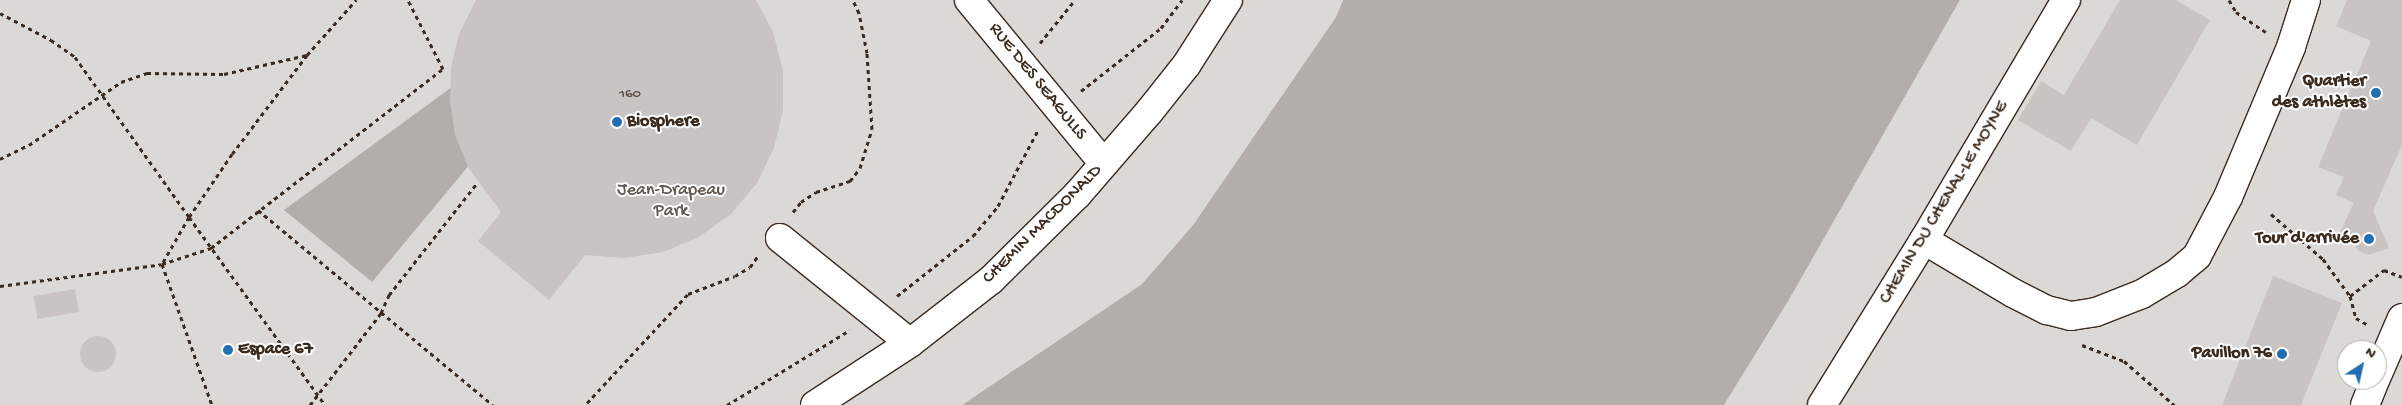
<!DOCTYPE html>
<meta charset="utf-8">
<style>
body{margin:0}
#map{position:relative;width:2402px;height:405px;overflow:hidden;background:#f7f6f6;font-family:"Gochi Hand",sans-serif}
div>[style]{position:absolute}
.green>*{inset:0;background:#dbd9d6}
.water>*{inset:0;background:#b4aeaa}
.building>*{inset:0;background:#c9c3c1;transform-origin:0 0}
.round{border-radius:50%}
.path>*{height:3px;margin-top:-1.5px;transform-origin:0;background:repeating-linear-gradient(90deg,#3b2a1e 0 4px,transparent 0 8px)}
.roads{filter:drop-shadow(1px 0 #3b2a1e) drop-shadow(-1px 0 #3b2a1e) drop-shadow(0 1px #3b2a1e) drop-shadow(0 -1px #3b2a1e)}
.minor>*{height:28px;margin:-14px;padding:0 14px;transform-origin:14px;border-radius:14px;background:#fff}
.dots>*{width:14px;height:14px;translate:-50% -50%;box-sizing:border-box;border:2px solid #fff;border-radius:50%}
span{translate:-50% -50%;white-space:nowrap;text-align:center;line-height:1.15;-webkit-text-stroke:4px #fff;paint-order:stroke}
.number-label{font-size:15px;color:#5e5047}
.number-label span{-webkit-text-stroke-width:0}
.street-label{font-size:18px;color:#3b2a1e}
.poi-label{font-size:18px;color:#3b2a1e;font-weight:700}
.right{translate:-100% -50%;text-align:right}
.left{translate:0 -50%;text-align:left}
.park-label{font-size:18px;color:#63564c}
.north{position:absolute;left:2337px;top:340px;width:50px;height:50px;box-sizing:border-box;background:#fff;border:1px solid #b1aaa5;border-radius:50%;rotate:35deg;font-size:14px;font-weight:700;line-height:20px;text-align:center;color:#3b2a1e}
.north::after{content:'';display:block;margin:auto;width:18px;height:22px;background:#1f6fb2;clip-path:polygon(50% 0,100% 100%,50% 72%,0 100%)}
</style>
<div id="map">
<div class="green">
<i style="clip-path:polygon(0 0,1343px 0,1336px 17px,1193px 225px,1142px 284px,962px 405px,0 405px)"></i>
<i style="clip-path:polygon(evenodd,1960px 0,2402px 0,2402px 405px,1724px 405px,1790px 298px,1960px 0,2347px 350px,2377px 350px,2377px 380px,2347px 380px,2347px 350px)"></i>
</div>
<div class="water">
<i style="clip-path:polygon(1343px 0,1960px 0,1790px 298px,1724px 405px,962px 405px,1142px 284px,1193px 225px,1336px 17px)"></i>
<i style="clip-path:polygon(490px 59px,530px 92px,372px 282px,284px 210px)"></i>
</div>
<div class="building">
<i style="clip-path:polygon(476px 0,756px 0,773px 32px,783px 70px,783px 110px,774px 148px,757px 183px,731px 214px,699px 237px,663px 252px,624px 258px,585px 255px,549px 300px,478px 241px,501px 212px,468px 167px,455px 135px,450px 102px,451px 67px,459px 34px)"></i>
<i style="clip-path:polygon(2120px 0,2176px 0,2210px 20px,2137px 145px,2091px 118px,2071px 151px,2018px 120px,2041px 81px,2064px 95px)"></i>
<i style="clip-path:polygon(2347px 0,2402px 0,2402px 145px,2373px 211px,2389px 248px,2368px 255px,2358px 251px,2354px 241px,2339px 234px,2354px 203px,2336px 195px,2344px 177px,2318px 167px,2371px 41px,2336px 26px)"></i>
<i style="clip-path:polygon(2273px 276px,2342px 303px,2301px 405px,2222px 405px)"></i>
<i style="left:75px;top:289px;width:23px;height:42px;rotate:80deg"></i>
<i class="round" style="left:80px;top:336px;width:36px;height:36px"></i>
</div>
<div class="path">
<i style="left:2229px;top:0;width:14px;rotate:60deg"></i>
<i style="left:2236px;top:12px;width:36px;rotate:34deg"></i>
<i style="left:0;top:13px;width:58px;rotate:27.9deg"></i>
<i style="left:51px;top:40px;width:29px;rotate:35deg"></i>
<i style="left:75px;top:57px;width:196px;rotate:54.5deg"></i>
<i style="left:189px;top:217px;width:54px;rotate:119.9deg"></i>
<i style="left:162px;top:264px;width:150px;rotate:70.5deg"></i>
<i style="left:1040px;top:43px;width:55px;rotate:-50.9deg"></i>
<i style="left:307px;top:55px;width:124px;rotate:127.1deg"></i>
<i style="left:232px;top:154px;width:76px;rotate:124.3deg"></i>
<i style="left:189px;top:217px;width:232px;rotate:54.1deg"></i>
<i style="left:1081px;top:91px;width:102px;rotate:-38.2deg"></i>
<i style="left:1161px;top:28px;width:35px;rotate:-53deg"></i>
<i style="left:0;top:159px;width:32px;rotate:-26deg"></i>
<i style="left:29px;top:145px;width:112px;rotate:-34.4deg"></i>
<i style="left:121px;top:82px;width:28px;rotate:-19deg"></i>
<i style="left:147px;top:73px;width:77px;rotate:0.7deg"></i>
<i style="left:224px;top:74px;width:85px;rotate:-12.9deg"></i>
<i style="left:307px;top:55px;width:74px;rotate:-48.3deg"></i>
<i style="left:258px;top:210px;width:305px;rotate:39.7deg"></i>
<i style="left:793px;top:212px;width:13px;rotate:-51deg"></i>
<i style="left:801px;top:202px;width:18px;rotate:-34deg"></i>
<i style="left:816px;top:192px;width:36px;rotate:-18deg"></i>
<i style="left:850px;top:181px;width:16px;rotate:-52deg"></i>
<i style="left:860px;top:168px;width:41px;rotate:-72.9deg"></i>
<i style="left:872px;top:129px;width:76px;rotate:-93.8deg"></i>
<i style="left:867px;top:53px;width:41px;rotate:-101.3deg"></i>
<i style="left:859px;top:13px;width:14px;rotate:-115deg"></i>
<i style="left:2271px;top:214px;width:69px;rotate:40.9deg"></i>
<i style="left:2323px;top:259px;width:46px;rotate:53.9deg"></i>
<i style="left:2350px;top:296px;width:23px;rotate:75deg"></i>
<i style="left:2356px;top:318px;width:14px;rotate:30deg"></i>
<i style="left:0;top:286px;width:163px;rotate:-7.7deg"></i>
<i style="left:162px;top:264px;width:52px;rotate:-18.1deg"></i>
<i style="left:211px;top:248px;width:293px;rotate:-37.7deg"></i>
<i style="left:443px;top:69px;width:77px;rotate:-116.9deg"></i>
<i style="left:897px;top:296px;width:97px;rotate:-38.3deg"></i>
<i style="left:973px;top:236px;width:39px;rotate:-50deg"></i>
<i style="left:998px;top:206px;width:86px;rotate:-62.2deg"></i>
<i style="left:2350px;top:296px;width:43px;rotate:-37.4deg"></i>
<i style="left:2384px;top:270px;width:19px;rotate:21deg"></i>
<i style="left:2082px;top:345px;width:45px;rotate:20.9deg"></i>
<i style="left:2124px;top:361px;width:67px;rotate:41.3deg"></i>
<i style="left:587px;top:403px;width:149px;rotate:-47.2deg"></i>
<i style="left:688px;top:294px;width:50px;rotate:-21deg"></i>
<i style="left:735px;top:276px;width:17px;rotate:-31deg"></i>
<i style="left:750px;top:267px;width:14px;rotate:-54deg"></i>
<i style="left:310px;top:405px;width:116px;rotate:-52.3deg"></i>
<i style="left:381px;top:313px;width:20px;rotate:-66deg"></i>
<i style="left:389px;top:295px;width:142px;rotate:-51.8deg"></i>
<i style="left:727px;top:405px;width:144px;rotate:-31.4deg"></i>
</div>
<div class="roads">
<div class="minor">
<i style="left:969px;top:0;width:212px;rotate:50.5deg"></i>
<i style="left:780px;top:238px;width:167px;rotate:38.9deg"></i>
<i style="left:1924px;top:240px;width:104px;rotate:30.8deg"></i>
<i style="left:2013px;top:293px;width:38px;rotate:27deg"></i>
<i style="left:2047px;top:310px;width:25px;rotate:14deg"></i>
<i style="left:2071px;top:316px;width:25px;rotate:-9deg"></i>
<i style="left:2096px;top:312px;width:49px;rotate:-21.4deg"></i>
<i style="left:2142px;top:294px;width:41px;rotate:-31deg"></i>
<i style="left:2177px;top:273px;width:26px;rotate:-40deg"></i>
<i style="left:2197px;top:256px;width:67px;rotate:-62.3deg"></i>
<i style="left:2228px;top:197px;width:163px;rotate:-67.2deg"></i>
<i style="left:2291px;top:47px;width:49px;rotate:-72.3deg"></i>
<i style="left:2377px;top:376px;width:63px;rotate:-66.7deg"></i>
<i style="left:815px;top:405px;width:113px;rotate:-33.1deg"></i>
<i style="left:910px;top:343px;width:103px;rotate:-37.9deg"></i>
<i style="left:991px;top:280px;width:121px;rotate:-44.7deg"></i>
<i style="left:1077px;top:195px;width:110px;rotate:-49.1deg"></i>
<i style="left:1149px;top:112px;width:61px;rotate:-51.6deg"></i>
<i style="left:1187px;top:64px;width:76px;rotate:-57.4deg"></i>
<i style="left:1822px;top:405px;width:194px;rotate:-58.3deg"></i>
<i style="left:1924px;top:240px;width:279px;rotate:-59.4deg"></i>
<i style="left:2365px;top:405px;width:27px;rotate:-68deg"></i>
</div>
</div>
<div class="dots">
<i style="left:2376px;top:93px;background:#1f6fb2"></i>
<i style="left:617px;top:122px;background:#1f6fb2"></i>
<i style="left:2369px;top:239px;background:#1f6fb2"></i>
<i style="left:228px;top:350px;background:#1f6fb2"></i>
<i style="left:2282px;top:354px;background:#1f6fb2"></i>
</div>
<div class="number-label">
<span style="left:630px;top:95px">160</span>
</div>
<div class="street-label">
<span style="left:1037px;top:82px;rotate:51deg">RUE DES SEAGULLS</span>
<span style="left:1945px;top:203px;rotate:-59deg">CHEMIN DU CHENAL-LE MOYNE</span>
<span style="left:1043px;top:225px;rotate:-45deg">CHEMIN MACDONALD</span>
</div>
<div class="poi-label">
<span class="right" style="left:2366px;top:93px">Quartier<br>des athlètes</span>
<span class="left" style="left:627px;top:122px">Biosphere</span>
<span class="right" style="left:2359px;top:239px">Tour d'arrivée</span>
<span class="left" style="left:238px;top:350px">Espace 67</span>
<span class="right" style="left:2272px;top:354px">Pavillon 76</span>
</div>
<div class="park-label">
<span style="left:671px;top:202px">Jean-Drapeau<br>Park</span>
</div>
<div class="north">N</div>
</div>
